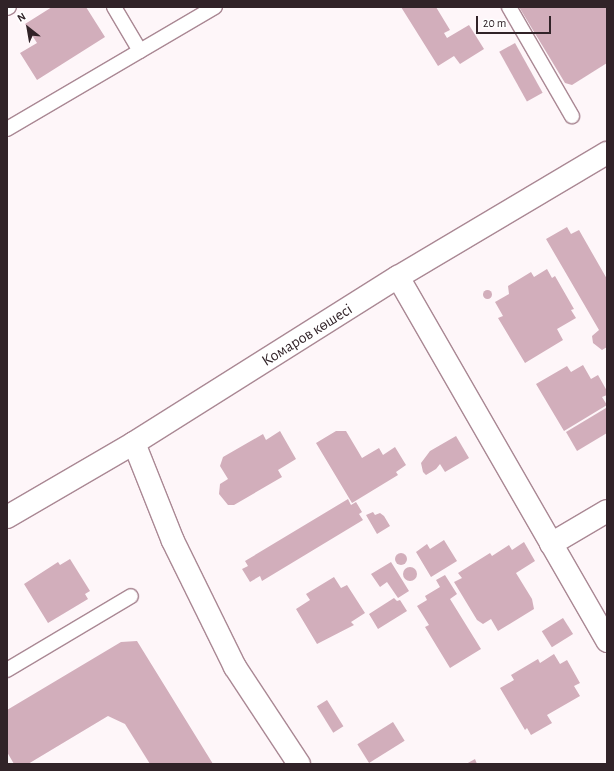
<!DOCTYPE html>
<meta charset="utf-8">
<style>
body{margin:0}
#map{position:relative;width:614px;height:771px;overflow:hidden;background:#fef6f9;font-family:"Alegreya Sans",sans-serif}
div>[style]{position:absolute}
.building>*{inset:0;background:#d2aebb;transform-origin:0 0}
.round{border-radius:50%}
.roads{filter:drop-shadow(1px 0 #aa8894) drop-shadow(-1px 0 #aa8894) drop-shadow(0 1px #aa8894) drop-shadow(0 -1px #aa8894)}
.lane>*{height:14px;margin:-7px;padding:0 7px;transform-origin:7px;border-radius:7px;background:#fff}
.street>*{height:22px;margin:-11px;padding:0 11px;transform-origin:11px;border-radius:11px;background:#fff}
span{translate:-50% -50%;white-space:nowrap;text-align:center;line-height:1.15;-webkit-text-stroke:3.5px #fff;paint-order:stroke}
.street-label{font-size:16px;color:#312328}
.frame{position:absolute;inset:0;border:8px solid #312328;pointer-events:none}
.north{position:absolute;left:8px;top:8px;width:40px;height:40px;-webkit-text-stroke:3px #fff;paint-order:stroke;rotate:329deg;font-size:11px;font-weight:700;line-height:16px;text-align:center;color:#312328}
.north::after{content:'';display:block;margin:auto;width:14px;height:18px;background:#312328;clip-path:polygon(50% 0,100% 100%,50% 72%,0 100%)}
.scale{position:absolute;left:476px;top:16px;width:75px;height:18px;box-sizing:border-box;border:2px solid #312328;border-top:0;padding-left:5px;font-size:12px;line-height:14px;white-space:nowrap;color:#312328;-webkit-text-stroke:3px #fff;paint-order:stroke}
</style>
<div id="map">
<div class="building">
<i style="clip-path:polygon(52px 7px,86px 7px,105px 37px,37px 80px,20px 53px,37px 43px,25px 24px)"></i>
<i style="clip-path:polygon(401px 7px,436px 7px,450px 30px,444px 33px,447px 38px,469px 25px,484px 49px,460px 64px,454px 56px,438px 66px)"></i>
<i style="clip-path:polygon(519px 7px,607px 7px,607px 63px,572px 85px,565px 83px)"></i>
<i style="left:515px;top:43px;width:57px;height:18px;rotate:61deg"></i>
<i style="clip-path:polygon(567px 227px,571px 234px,579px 230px,607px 279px,607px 347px,602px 350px,593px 343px,592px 336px,599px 330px,546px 239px)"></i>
<i style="clip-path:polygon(547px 269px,552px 278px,555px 276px,574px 309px,571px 310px,576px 318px,557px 329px,563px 340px,525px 363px,498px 318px,503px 316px,495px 302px,509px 294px,508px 286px,531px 272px,534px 277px)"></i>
<i class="round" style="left:482.5px;top:289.5px;width:9px;height:9px"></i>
<i style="clip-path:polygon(583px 365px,591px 379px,598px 375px,607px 391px,607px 395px,602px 397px,607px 405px,564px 431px,536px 384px,567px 366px,571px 372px)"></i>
<i style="clip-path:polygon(606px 408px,607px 433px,577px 451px,566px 432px)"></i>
<i style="clip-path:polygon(280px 431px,296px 459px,278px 470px,282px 477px,234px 505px,228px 505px,219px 494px,220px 484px,228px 479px,220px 466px,223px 457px,263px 434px,266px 440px)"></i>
<i style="clip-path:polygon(336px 431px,346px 431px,362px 458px,379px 448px,383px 455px,395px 447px,406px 465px,396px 472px,398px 475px,352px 503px,316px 443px)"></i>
<i style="clip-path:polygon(456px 436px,469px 458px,445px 472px,440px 464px,436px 469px,426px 475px,423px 472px,421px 463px,430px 451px)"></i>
<i style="clip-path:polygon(348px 499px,351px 505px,356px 502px,362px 512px,359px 514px,363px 520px,262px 581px,260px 576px,250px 582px,242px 569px,248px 566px,245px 561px)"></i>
<i style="clip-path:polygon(373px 512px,375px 515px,380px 513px,384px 516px,390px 526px,377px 534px,366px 515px)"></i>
<i style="clip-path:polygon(444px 540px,457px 561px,431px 577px,416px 552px,427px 544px,430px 549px)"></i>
<i style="clip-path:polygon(524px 542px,535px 561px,516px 573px,532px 599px,534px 609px,498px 631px,491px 619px,483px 624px,477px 620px,454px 582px,462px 578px,458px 573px,490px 553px,492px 556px,509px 545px,512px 550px)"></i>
<i class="round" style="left:395px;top:553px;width:12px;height:12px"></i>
<i style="clip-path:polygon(70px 559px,90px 591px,85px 594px,88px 599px,48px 623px,24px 584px,58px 562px,60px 565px)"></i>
<i style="clip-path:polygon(391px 562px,409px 591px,398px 598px,387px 582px,380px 587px,371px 574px)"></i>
<i class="round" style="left:403px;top:567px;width:14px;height:14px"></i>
<i style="clip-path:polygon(445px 575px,457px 594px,450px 599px,481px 649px,450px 668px,425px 627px,429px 625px,417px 606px,427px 600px,425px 596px,440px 587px,436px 580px)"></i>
<i style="clip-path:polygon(334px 577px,341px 588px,347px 585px,365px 613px,351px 622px,354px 625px,317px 644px,296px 609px,310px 600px,306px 594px)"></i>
<i style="clip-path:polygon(394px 598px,397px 601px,400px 600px,407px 611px,378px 629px,369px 614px)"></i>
<i style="left:563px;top:618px;width:19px;height:25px;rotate:58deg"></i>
<i style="clip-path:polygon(137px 641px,213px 764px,150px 764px,125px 724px,108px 716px,28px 764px,14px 764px,7px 752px,7px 710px,121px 642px)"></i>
<i style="clip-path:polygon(554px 654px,560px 664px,567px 660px,580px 683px,574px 686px,580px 696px,547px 715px,552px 723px,531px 735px,527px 728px,525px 730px,500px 688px,514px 680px,511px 675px,538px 659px,540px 663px)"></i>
<i style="left:327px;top:700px;width:31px;height:12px;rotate:58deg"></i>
<i style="left:393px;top:722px;width:22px;height:42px;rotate:58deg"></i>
<i style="clip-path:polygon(475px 759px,477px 764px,466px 764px)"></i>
</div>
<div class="roads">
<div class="lane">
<i style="left:114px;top:7px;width:51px;rotate:59.4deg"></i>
<i style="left:509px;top:7px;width:126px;rotate:60deg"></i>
<i style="left:7px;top:8px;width:2px;rotate:-27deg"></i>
<i style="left:7px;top:129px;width:241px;rotate:-30.4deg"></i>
<i style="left:7px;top:670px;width:144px;rotate:-30.8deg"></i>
</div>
<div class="street">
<i style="left:398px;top:277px;width:420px;rotate:60.1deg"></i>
<i style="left:134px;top:443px;width:105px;rotate:68.3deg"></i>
<i style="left:173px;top:541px;width:140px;rotate:63.8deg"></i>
<i style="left:235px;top:667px;width:116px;rotate:56.6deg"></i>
<i style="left:7px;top:517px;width:147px;rotate:-30.2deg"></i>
<i style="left:134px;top:443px;width:312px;rotate:-32.2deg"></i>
<i style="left:398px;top:277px;width:243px;rotate:-30.7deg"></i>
<i style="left:551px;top:544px;width:65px;rotate:-30.5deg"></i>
</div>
</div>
<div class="street-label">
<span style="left:307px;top:335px;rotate:-32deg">Комаров көшесі</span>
</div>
<div class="frame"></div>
<div class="north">N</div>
<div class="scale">20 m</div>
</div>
